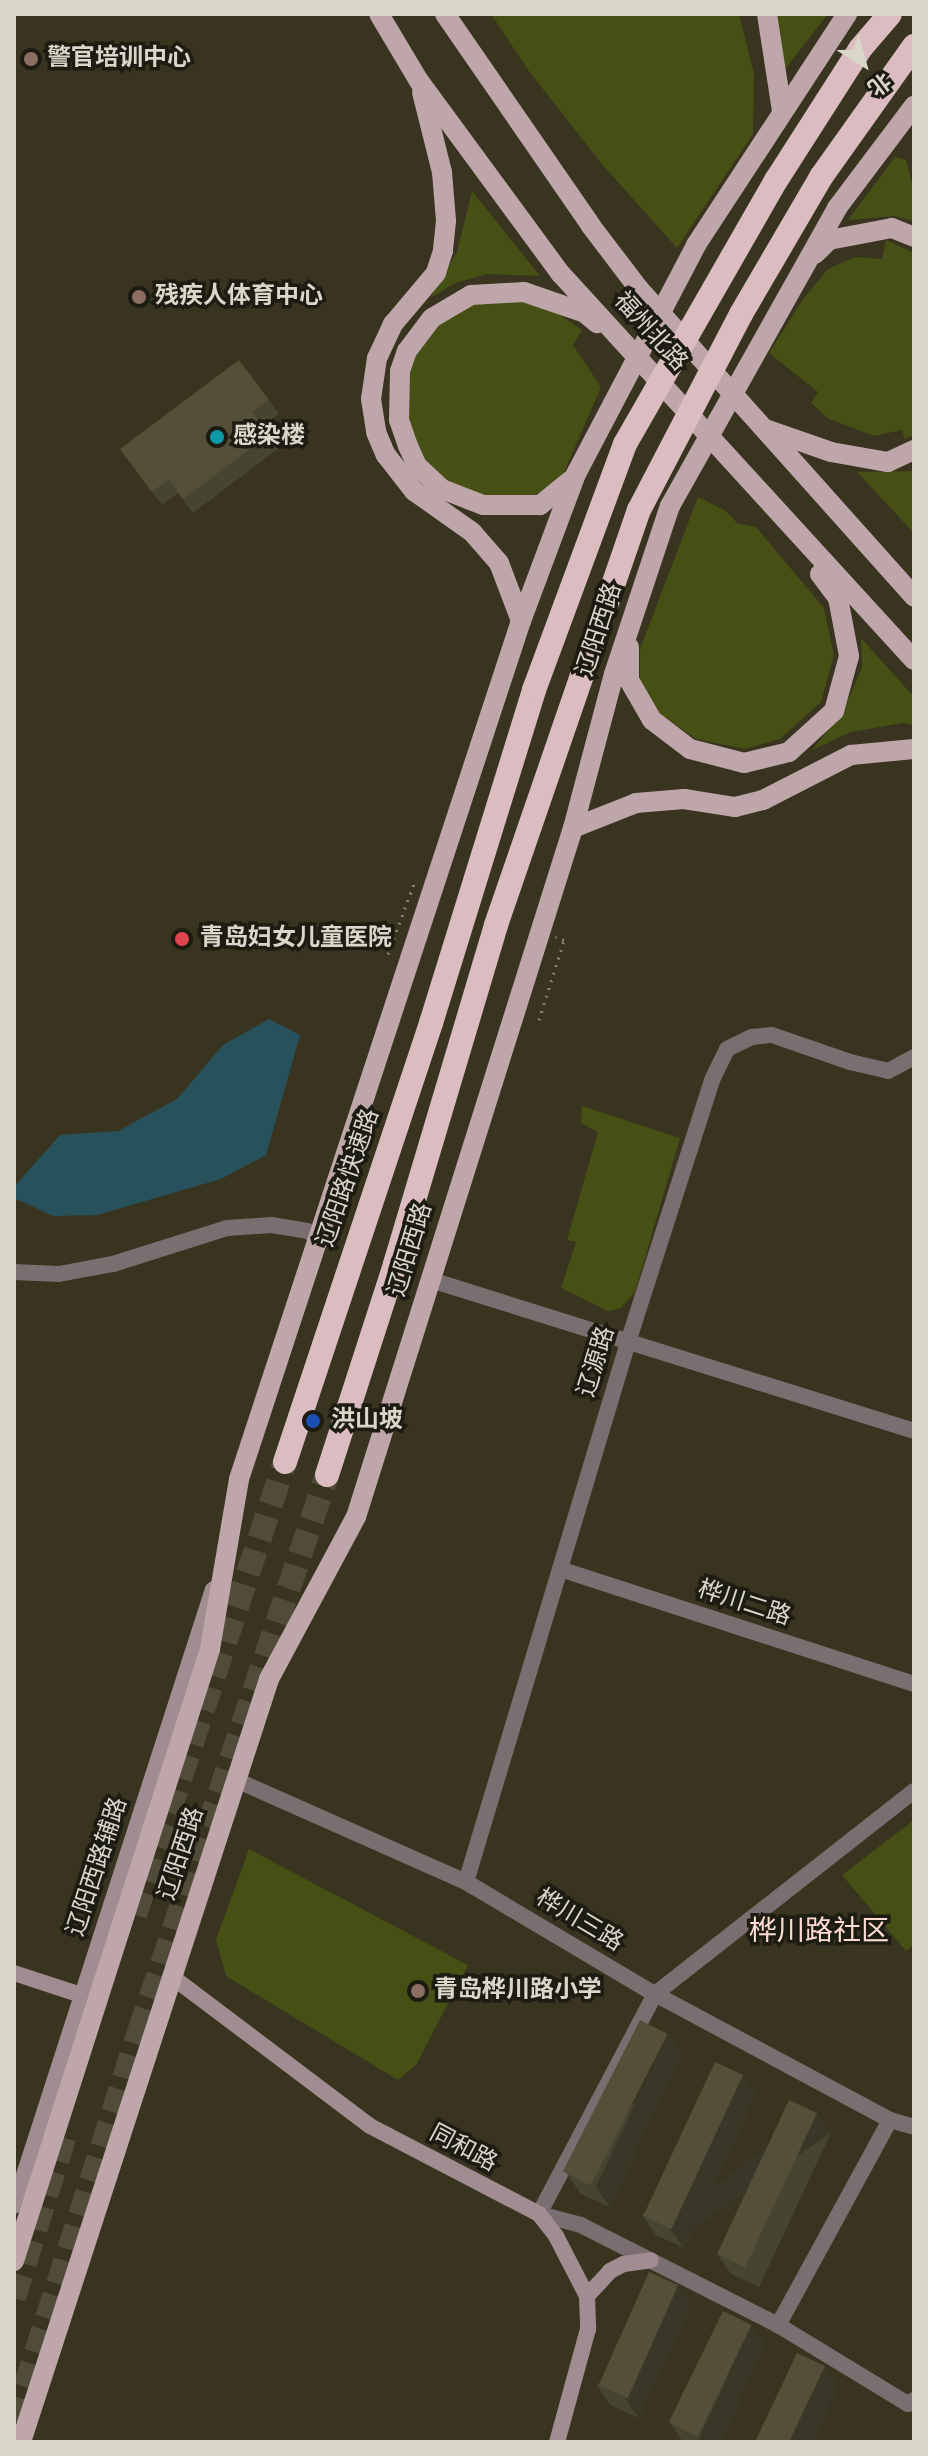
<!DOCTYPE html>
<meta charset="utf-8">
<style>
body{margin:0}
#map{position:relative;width:928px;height:2456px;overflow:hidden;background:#38341f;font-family:Spectral,"Noto Sans SC",serif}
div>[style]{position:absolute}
.green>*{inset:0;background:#464f14}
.water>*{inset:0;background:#28525b}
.highway-tunnel>*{height:24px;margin-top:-12px;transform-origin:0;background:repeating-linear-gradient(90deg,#504c39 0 24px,transparent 0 36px)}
.path>*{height:3px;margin-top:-1.5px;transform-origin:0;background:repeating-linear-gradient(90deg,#868372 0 2px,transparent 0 8px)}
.street>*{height:16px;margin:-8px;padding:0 8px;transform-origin:8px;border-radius:8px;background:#7a6e70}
.secondary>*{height:16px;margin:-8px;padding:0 8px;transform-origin:8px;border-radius:8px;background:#a18d91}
.primary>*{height:20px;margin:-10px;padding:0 10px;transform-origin:10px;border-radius:10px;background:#bfa6aa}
.highway>*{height:24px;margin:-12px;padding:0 12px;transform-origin:12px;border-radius:12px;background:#dabcc1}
.wall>*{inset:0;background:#474431}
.shaded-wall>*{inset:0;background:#3a3728;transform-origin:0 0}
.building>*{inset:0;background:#534f39;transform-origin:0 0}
.dots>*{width:22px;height:22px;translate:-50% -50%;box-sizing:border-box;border:4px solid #1d1c12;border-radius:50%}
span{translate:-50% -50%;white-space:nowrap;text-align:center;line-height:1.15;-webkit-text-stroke:7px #1d1c12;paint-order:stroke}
.poi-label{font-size:24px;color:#d9d7ca;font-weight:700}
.left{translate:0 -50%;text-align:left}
.street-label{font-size:24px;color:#d9d7ca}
.quarter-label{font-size:28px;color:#fddbd1}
.frame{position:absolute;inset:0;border:16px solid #d9d7ca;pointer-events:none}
.north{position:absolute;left:824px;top:24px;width:80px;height:80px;-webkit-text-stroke:6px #1d1c12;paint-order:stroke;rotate:143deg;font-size:22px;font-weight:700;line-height:32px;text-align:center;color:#d9d7ca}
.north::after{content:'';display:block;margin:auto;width:28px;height:36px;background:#d9d7ca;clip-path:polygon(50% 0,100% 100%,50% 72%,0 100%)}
</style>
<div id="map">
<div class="green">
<i style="clip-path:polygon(491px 14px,739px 14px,754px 73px,753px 134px,677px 248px,600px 162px,528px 70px)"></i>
<i style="clip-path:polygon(773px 14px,828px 14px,782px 73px)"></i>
<i style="clip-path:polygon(895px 157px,906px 160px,914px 191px,914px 221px,894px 216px,848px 220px)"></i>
<i style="clip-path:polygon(472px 191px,540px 276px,487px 274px,455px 283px,430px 298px,457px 252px)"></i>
<i style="clip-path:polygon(886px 240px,914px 253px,914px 435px,905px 439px,902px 430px,874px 436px,827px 418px,811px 403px,818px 392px,769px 353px,803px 299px,828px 269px,855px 257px,882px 259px)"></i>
<i style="clip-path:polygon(482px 299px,485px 305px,517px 299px,547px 306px,582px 330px,573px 345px,601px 387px,563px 475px,549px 488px,530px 497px,496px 499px,464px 491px,437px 473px,421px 455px,406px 423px,408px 369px,432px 328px)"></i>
<i style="clip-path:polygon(914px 471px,914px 533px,857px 472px)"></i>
<i style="clip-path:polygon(698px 497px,726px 511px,737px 523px,756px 527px,824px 608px,834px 655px,821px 702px,780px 739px,745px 749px,696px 739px,660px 714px,640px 681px,640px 649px)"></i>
<i style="clip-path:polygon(861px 638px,914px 697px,914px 725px,903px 723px,851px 732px,812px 750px,843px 712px,862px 667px)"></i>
<i style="clip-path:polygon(582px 1106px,680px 1138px,635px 1292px,621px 1308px,608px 1311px,561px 1288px,576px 1242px,567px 1240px,598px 1132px,581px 1123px)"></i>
<i style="clip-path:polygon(914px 1820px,914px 1945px,906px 1951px,842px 1875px)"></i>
<i style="clip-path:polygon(249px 1849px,468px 1965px,416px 2065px,398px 2080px,226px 1976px,216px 1940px)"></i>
</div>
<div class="water">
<i style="clip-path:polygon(269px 1019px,300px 1035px,266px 1155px,221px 1179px,97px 1215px,53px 1216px,14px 1198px,14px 1187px,60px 1135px,118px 1131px,177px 1099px,223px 1045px)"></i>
</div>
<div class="highway-tunnel">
<i style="left:135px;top:1915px;width:477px;rotate:-71.7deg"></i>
<i style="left:14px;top:2298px;width:180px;rotate:-72.6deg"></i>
<i style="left:14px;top:2421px;width:409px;rotate:-72.2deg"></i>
<i style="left:139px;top:2032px;width:588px;rotate:-71.35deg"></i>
</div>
<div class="path">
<i style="left:388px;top:954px;width:78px;rotate:-69.7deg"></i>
<i style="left:539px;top:1020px;width:84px;rotate:-72.6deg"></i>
<i style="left:564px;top:940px;width:9px;rotate:-159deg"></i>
</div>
<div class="street">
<i style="left:14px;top:1272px;width:45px;rotate:2.5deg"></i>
<i style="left:59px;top:1274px;width:55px;rotate:-10.5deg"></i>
<i style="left:113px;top:1264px;width:120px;rotate:-17.5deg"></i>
<i style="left:227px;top:1228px;width:44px;rotate:-3.9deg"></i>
<i style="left:271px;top:1225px;width:37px;rotate:9deg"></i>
<i style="left:308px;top:1231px;width:14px;rotate:36deg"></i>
<i style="left:431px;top:1280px;width:506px;rotate:17.36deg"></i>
<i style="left:560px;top:1569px;width:372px;rotate:18deg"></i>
<i style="left:236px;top:1780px;width:252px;rotate:23.9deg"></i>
<i style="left:466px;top:1882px;width:220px;rotate:30.7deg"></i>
<i style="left:655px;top:1994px;width:267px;rotate:28.2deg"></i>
<i style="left:890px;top:2120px;width:25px;rotate:16deg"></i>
<i style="left:466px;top:1882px;width:567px;rotate:-73.29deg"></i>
<i style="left:629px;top:1339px;width:272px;rotate:-72.2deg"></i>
<i style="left:712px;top:1080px;width:34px;rotate:-64deg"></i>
<i style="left:727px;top:1049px;width:28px;rotate:-26deg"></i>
<i style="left:752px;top:1037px;width:20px;rotate:-6deg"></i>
<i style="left:772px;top:1035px;width:83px;rotate:19.1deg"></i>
<i style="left:850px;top:1062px;width:39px;rotate:13deg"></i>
<i style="left:888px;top:1071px;width:30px;rotate:-28deg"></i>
<i style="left:890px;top:2120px;width:234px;rotate:118.6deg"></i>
<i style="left:778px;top:2325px;width:221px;rotate:-153.1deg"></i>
<i style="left:581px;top:2225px;width:43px;rotate:-165.3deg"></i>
<i style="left:539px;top:2214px;width:249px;rotate:-62.2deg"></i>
<i style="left:655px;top:1994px;width:329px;rotate:-38.1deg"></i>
<i style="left:778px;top:2325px;width:152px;rotate:31.3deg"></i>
<i style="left:908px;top:2404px;width:7px;rotate:-34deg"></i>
</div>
<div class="secondary">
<i style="left:14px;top:1973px;width:71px;rotate:18.2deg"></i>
<i style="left:171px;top:1976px;width:249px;rotate:37deg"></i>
<i style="left:370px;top:2126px;width:191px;rotate:27.5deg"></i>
<i style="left:539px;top:2214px;width:28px;rotate:52deg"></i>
<i style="left:556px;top:2236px;width:68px;rotate:62.7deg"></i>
<i style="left:587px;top:2296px;width:33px;rotate:88deg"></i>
<i style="left:588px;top:2329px;width:117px;rotate:105.3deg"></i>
<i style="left:14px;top:2206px;width:648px;rotate:-72.12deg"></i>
<i style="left:587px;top:2296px;width:34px;rotate:-47deg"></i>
<i style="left:610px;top:2271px;width:16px;rotate:-27deg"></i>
<i style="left:624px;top:2264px;width:27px;rotate:-8deg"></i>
</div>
<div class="primary">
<i style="left:379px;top:14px;width:78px;rotate:59.2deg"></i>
<i style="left:419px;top:81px;width:240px;rotate:53.7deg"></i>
<i style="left:561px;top:274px;width:523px;rotate:47.56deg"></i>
<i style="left:445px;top:14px;width:257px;rotate:55.4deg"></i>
<i style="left:591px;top:226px;width:79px;rotate:52.7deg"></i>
<i style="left:639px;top:289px;width:413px;rotate:48.2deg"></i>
<i style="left:767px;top:14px;width:98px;rotate:81.2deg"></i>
<i style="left:422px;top:92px;width:82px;rotate:76deg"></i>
<i style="left:442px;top:172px;width:49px;rotate:85.3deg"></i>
<i style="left:446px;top:221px;width:30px;rotate:96deg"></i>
<i style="left:443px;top:251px;width:23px;rotate:108deg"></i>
<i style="left:436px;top:273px;width:67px;rotate:130.1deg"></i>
<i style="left:393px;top:324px;width:38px;rotate:115deg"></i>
<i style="left:377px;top:358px;width:41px;rotate:98.3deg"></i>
<i style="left:371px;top:399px;width:33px;rotate:81deg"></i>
<i style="left:376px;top:432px;width:25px;rotate:67deg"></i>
<i style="left:386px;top:455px;width:46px;rotate:52.1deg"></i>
<i style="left:414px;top:491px;width:71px;rotate:35.3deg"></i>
<i style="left:472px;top:532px;width:41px;rotate:48.9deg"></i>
<i style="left:499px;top:563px;width:62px;rotate:69.2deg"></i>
<i style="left:815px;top:254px;width:20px;rotate:-45deg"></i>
<i style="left:829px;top:240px;width:64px;rotate:-10.8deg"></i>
<i style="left:892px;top:228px;width:24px;rotate:22deg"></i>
<i style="left:765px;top:429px;width:70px;rotate:19.2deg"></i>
<i style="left:831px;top:452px;width:58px;rotate:10deg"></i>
<i style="left:888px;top:462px;width:29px;rotate:-25deg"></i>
<i style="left:571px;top:480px;width:40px;rotate:141deg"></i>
<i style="left:540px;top:505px;width:57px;rotate:180deg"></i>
<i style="left:483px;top:505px;width:44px;rotate:-158.7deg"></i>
<i style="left:442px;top:489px;width:34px;rotate:-137deg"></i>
<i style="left:417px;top:466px;width:22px;rotate:-114deg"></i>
<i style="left:408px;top:446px;width:28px;rotate:-109deg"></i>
<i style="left:399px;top:420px;width:49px;rotate:-88.8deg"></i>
<i style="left:400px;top:371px;width:21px;rotate:-71deg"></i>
<i style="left:407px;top:351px;width:41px;rotate:-52.9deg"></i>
<i style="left:432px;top:318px;width:45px;rotate:-30.5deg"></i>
<i style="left:471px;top:295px;width:53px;rotate:-3.2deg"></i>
<i style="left:524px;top:292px;width:65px;rotate:19deg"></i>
<i style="left:585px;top:313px;width:16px;rotate:40deg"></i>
<i style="left:629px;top:647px;width:33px;rotate:90deg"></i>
<i style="left:629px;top:680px;width:46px;rotate:60.1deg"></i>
<i style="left:652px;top:720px;width:48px;rotate:37.3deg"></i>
<i style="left:690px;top:749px;width:56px;rotate:14.5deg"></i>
<i style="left:744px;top:763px;width:46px;rotate:-13.7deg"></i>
<i style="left:789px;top:752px;width:61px;rotate:-42.3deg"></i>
<i style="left:834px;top:711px;width:57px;rotate:-74.7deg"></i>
<i style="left:849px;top:656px;width:59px;rotate:-100.7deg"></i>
<i style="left:838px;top:598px;width:30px;rotate:-127deg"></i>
<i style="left:573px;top:828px;width:68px;rotate:-21.6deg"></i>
<i style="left:636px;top:803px;width:48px;rotate:-4.8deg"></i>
<i style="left:684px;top:799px;width:52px;rotate:8.9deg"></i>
<i style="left:735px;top:807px;width:29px;rotate:-14deg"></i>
<i style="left:763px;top:800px;width:99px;rotate:-27.1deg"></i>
<i style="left:851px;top:755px;width:63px;rotate:-5.4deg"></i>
<i style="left:14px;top:2261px;width:643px;rotate:-72.24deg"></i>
<i style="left:210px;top:1649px;width:172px;rotate:-80.3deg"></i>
<i style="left:239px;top:1479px;width:903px;rotate:-71.81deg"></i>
<i style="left:521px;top:621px;width:157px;rotate:-69.5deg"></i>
<i style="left:576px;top:474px;width:259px;rotate:-62.3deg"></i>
<i style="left:696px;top:245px;width:276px;rotate:-56.8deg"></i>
<i style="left:21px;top:2442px;width:802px;rotate:-71.99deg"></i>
<i style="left:269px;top:1679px;width:184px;rotate:-61.8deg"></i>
<i style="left:356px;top:1517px;width:722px;rotate:-72.52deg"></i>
<i style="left:573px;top:828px;width:159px;rotate:-75.1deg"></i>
<i style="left:614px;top:674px;width:177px;rotate:-71.6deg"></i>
<i style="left:670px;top:506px;width:342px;rotate:-60.7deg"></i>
<i style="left:837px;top:208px;width:128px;rotate:-53deg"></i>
</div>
<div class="highway">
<i style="left:285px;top:1462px;width:463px;rotate:-71.6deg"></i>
<i style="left:431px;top:1023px;width:349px;rotate:-72.8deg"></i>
<i style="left:534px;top:690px;width:262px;rotate:-69.7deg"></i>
<i style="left:625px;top:444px;width:305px;rotate:-60.2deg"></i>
<i style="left:777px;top:179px;width:154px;rotate:-57.4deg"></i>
<i style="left:860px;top:49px;width:46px;rotate:-49.4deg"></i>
<i style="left:327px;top:1475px;width:222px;rotate:-72.1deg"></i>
<i style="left:395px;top:1264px;width:354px;rotate:-73.4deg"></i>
<i style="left:496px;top:925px;width:439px;rotate:-71deg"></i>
<i style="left:639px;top:510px;width:221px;rotate:-62.5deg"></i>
<i style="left:741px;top:314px;width:159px;rotate:-59.7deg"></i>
<i style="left:821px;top:177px;width:161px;rotate:-54.6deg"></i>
</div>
<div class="wall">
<i style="clip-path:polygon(269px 400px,279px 414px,262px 426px,279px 448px,193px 513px,178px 493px,162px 505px,120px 449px)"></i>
<i style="clip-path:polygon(682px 2053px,610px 2207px,581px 2194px,567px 2174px)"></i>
<i style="clip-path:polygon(756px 2094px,684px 2248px,656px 2235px,642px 2215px)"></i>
<i style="clip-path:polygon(817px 2113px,831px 2133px,759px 2287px,731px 2274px,717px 2254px)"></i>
<i style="clip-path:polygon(691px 2305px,639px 2418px,610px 2405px,597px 2385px)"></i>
<i style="clip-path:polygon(766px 2344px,720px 2442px,683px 2442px,671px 2424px)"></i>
</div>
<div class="shaded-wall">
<i style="clip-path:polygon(668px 2034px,682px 2053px,610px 2207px,596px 2187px)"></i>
<i style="clip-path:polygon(743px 2075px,756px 2094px,684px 2248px,670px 2229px)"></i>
<i style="left:817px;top:2113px;width:24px;height:170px;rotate:55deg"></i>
<i style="clip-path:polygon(678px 2285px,691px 2305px,639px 2418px,625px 2398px)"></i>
<i style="clip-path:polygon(752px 2325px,766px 2344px,720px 2442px,702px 2442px,699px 2438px)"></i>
<i style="clip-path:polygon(825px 2366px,839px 2386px,812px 2442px,789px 2442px)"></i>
</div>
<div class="building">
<i style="clip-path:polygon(239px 360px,269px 400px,252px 412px,269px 435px,183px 499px,169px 479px,152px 492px,120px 449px)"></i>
<i style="left:640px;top:2020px;width:31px;height:170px;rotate:27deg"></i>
<i style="left:715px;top:2062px;width:31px;height:170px;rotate:25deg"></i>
<i style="left:789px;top:2100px;width:31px;height:170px;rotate:25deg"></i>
<i style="left:649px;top:2272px;width:32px;height:124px;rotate:24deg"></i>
<i style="left:723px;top:2311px;width:32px;height:124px;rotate:26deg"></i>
<i style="clip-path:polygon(797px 2353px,825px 2366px,789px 2442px,755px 2442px)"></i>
</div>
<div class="dots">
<i style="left:31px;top:59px;background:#8d6e63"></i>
<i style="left:139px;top:297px;background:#8d6e63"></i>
<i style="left:217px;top:437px;background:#0f9aa8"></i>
<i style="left:182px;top:939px;background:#e0444e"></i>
<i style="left:313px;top:1421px;background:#1a4fb4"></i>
<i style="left:418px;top:1991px;background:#8d6e63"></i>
</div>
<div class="poi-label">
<span class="left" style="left:47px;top:59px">警官培训中心</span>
<span class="left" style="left:155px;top:297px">残疾人体育中心</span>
<span class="left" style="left:233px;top:437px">感染楼</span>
<span class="left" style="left:200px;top:939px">青岛妇女儿童医院</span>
<span class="left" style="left:331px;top:1421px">洪山坡</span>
<span class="left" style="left:434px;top:1991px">青岛桦川路小学</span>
</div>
<div class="street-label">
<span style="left:650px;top:332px;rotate:48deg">福州北路</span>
<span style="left:600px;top:630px;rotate:-72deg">辽阳西路</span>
<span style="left:349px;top:1178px;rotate:-71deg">辽阳路快速路</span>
<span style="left:411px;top:1250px;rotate:-73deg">辽阳西路</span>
<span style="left:597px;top:1362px;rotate:-73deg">辽源路</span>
<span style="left:744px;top:1604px;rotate:18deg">桦川二路</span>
<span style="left:182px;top:1854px;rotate:-72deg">辽阳西路</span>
<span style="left:98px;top:1867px;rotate:-72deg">辽阳西路辅路</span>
<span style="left:579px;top:1921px;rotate:31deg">桦川三路</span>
<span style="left:463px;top:2149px;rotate:28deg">同和路</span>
</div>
<div class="quarter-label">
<span style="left:819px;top:1932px">桦川路社区</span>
</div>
<div class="frame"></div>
<div class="north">北</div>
</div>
